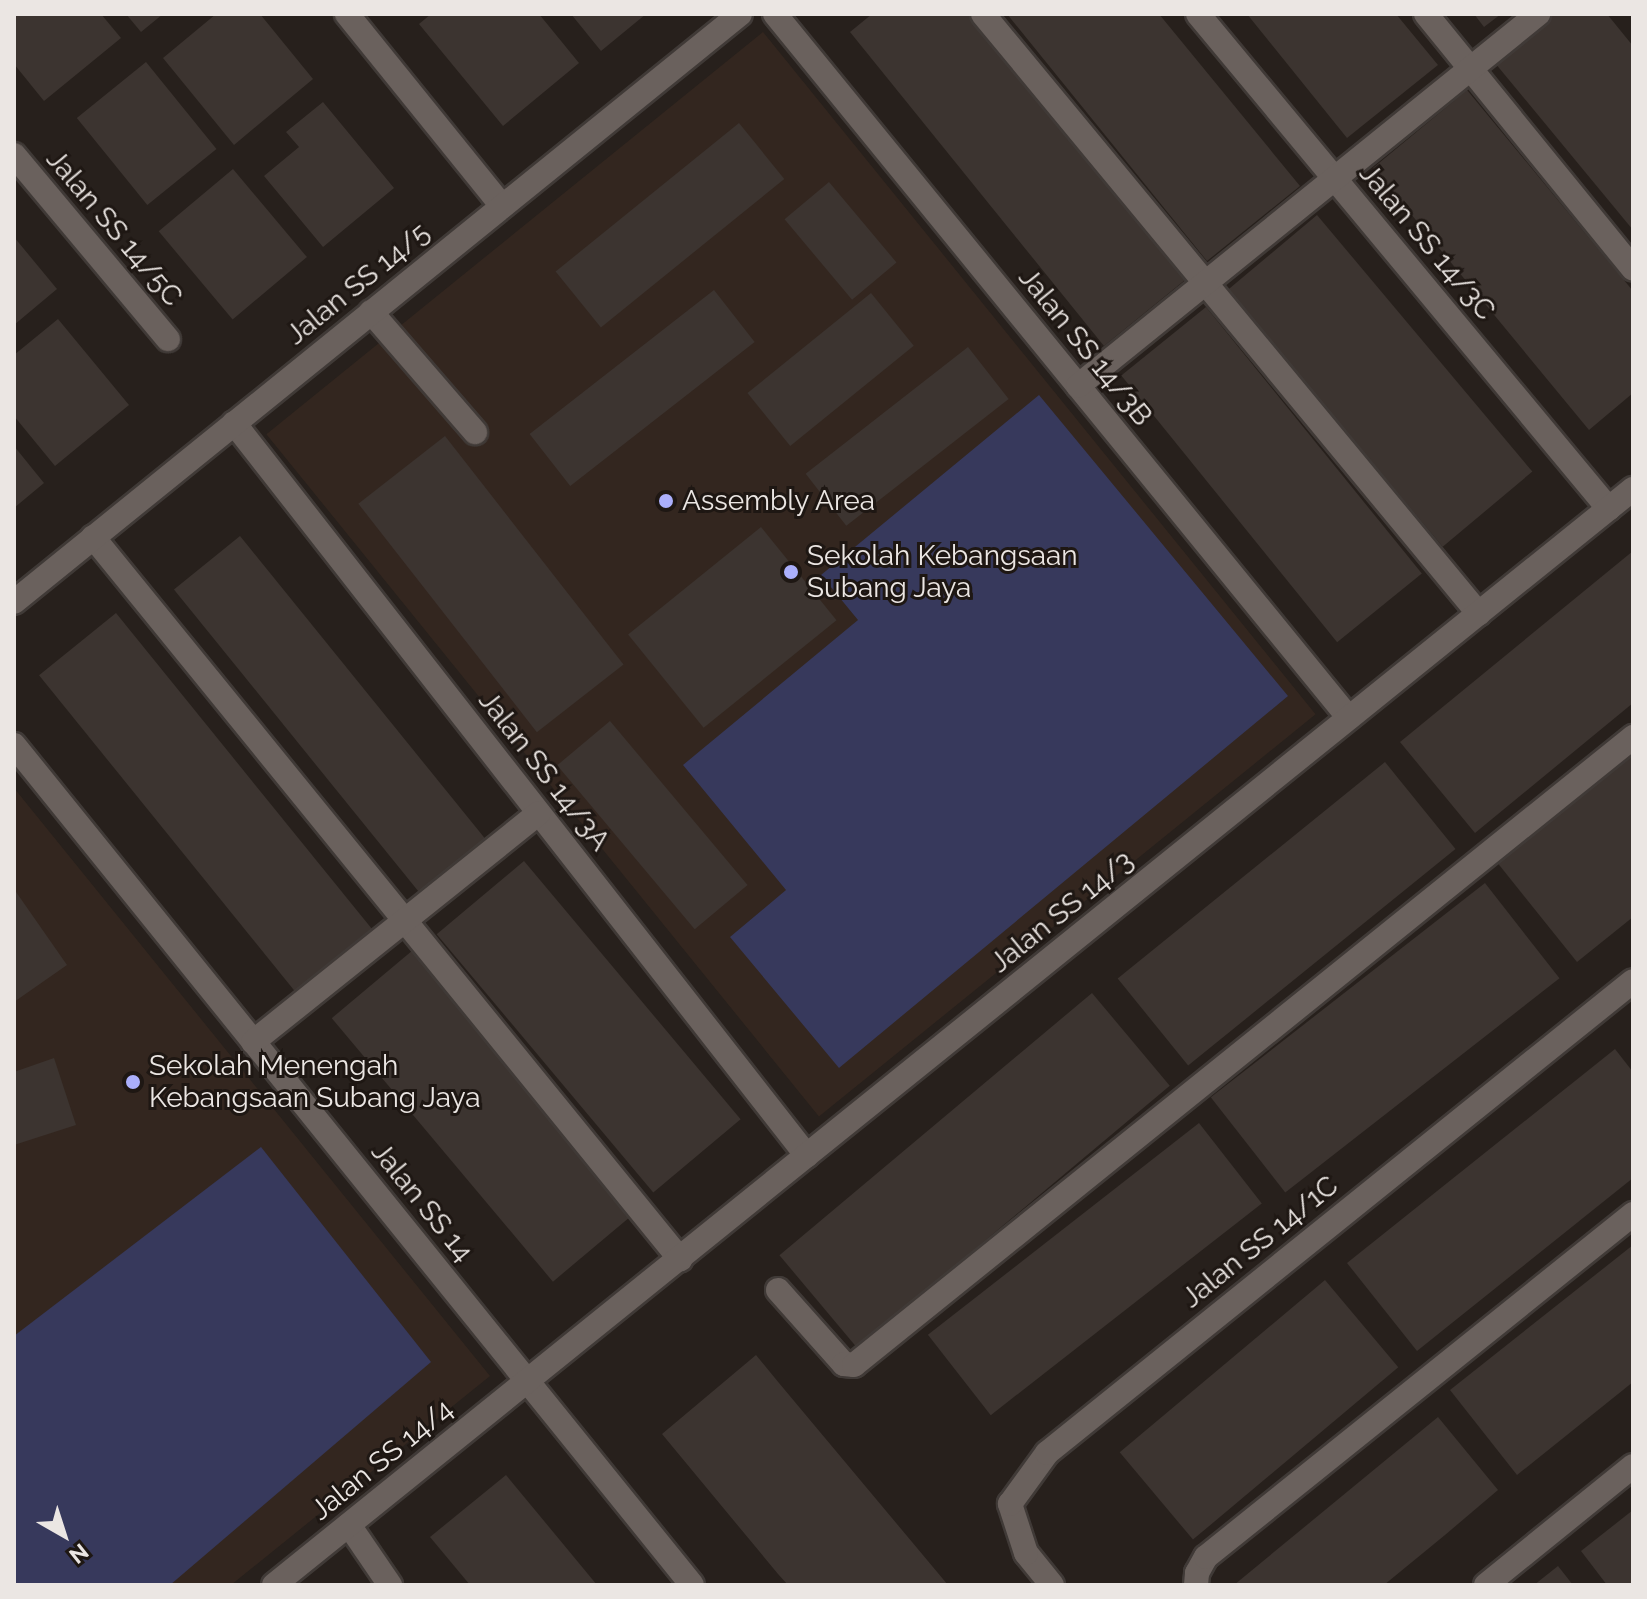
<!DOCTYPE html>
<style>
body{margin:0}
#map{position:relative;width:1647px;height:1599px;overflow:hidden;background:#27201c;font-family:Raleway,sans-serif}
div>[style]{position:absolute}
.built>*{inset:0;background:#33261f;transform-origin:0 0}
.green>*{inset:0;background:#37395c}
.building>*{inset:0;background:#3c3430;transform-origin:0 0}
.roads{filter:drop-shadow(2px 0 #403a37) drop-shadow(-2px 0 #403a37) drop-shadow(0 2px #403a37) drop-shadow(0 -2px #403a37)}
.minor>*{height:24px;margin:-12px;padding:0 12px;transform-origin:12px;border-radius:12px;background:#6a615d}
.dots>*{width:22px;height:22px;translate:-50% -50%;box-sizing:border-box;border:4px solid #1e1713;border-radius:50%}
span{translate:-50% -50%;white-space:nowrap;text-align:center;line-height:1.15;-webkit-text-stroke:6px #1e1713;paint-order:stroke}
.street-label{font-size:28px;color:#ebe6e3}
.poi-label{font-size:28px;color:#ebe6e3}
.left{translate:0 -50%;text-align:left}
.frame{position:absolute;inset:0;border:16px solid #ebe6e3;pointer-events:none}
.north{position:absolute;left:24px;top:1495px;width:80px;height:80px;-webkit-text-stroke:6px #1e1713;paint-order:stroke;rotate:141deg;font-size:22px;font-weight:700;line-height:32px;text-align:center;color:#ebe6e3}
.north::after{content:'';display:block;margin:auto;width:28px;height:36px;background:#ebe6e3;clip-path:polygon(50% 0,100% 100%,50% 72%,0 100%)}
</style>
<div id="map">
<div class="built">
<i style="left:763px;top:32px;width:878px;height:639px;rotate:51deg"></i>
<i style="clip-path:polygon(14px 788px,490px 1376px,231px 1585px,14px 1585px)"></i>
</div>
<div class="green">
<i style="clip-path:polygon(1039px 395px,1288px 696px,839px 1068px,730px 937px,786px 890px,683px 765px,858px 620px,821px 575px)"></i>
<i style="clip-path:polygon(261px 1147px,431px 1362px,170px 1585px,14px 1585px,14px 1336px)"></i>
</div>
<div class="building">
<i style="clip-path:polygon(14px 14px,101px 14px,121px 38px,44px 101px,14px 64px)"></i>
<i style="clip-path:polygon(126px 14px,163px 14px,141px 32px)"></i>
<i style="clip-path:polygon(216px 14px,260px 14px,313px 79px,234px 145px,163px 58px)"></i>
<i style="clip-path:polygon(431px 14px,539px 14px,579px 63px,503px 126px,419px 24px)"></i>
<i style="clip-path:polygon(571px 14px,646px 14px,601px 51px)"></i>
<i style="clip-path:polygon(872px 14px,969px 14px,1185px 280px,1104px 346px,850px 32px)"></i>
<i style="clip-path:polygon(1007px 14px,1159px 14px,1300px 186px,1207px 261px)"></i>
<i style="clip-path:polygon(1247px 14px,1396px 14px,1438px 65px,1347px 138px)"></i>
<i style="clip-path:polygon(1474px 14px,1501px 14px,1484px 27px)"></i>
<i style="clip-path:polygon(1554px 14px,1607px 14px,1633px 46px,1633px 230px,1495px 63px)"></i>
<i style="left:146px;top:62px;width:112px;height:89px;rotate:51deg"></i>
<i style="clip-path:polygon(1467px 90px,1633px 291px,1633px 393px,1589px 430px,1373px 168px)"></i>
<i style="clip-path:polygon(323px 102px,394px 188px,323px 247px,264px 176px,299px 147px,286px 132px)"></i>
<i style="left:739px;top:123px;width:72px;height:236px;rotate:51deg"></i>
<i style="left:233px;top:169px;width:115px;height:97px;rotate:50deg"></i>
<i style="left:829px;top:182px;width:105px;height:58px;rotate:50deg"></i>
<i style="left:1317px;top:215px;width:335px;height:117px;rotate:50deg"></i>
<i style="clip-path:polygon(14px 237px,57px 289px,14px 325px)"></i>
<i style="left:714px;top:290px;width:66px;height:234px;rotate:52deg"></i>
<i style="left:871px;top:293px;width:68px;height:159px;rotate:51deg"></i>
<i style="left:1206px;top:307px;width:343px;height:109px;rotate:51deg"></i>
<i style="clip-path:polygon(58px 319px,129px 405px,55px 466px,14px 416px,14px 355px)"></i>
<i style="left:968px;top:347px;width:66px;height:206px;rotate:52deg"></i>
<i style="left:445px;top:436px;width:290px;height:110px;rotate:52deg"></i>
<i style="clip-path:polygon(14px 446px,44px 483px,14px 508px)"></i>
<i style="left:761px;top:527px;width:120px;height:171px;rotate:51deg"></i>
<i style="left:240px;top:536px;width:398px;height:85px;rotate:51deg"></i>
<i style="clip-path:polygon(1633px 551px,1633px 703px,1475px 833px,1400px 742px)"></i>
<i style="left:116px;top:613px;width:419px;height:99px;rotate:51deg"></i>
<i style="left:610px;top:721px;width:214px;height:69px;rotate:50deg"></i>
<i style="clip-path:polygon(1633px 752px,1633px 917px,1577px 962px,1496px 861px)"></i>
<i style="left:1385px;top:762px;width:112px;height:344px;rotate:51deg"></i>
<i style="left:524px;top:861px;width:337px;height:114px;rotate:50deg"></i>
<i style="left:1485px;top:883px;width:121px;height:348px;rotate:52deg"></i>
<i style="clip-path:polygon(14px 889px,67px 965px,14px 1002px)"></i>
<i style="left:413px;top:950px;width:344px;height:106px;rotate:50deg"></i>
<i style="left:1092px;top:993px;width:121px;height:408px;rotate:50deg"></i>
<i style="clip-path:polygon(1615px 1049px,1633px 1072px,1633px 1178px,1417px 1351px,1347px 1263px)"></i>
<i style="clip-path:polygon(54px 1058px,76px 1125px,14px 1145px,14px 1072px)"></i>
<i style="left:1199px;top:1123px;width:102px;height:344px;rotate:52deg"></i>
<i style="clip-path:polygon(1633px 1245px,1633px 1382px,1517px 1475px,1450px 1390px)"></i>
<i style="left:1325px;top:1280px;width:114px;height:268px;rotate:50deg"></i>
<i style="clip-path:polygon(756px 1355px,779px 1383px,948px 1585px,788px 1585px,778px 1574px,662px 1434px)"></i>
<i style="clip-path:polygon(1438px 1417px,1498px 1490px,1445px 1535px,1384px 1585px,1234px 1585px)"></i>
<i style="clip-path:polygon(506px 1475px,554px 1533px,597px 1585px,470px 1585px,430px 1537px)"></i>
<i style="clip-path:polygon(1633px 1510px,1633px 1585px,1607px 1585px,1581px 1551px)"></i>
<i style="clip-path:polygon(1558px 1566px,1573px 1585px,1534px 1585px)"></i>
</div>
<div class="roads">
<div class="minor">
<i style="left:347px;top:14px;width:247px;rotate:51.1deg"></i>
<i style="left:775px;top:14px;width:908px;rotate:50.81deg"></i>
<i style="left:983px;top:14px;width:778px;rotate:50.42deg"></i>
<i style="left:1198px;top:14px;width:643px;rotate:50.3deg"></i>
<i style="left:1426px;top:14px;width:328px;rotate:50.9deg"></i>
<i style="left:14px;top:155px;width:240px;rotate:50.1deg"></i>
<i style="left:371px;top:312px;width:159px;rotate:49.1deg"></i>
<i style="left:1078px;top:386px;width:592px;rotate:-38.96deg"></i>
<i style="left:234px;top:423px;width:930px;rotate:51.98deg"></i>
<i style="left:93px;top:537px;width:931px;rotate:50.89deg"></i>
<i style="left:14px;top:602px;width:934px;rotate:-39deg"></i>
<i style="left:14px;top:745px;width:1079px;rotate:51.09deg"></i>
<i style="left:253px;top:1042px;width:366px;rotate:-38.7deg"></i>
<i style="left:778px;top:1290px;width:99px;rotate:48.3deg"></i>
<i style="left:844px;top:1364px;width:10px;rotate:6deg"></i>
<i style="left:854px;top:1365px;width:1001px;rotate:-38.87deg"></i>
<i style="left:349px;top:1525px;width:73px;rotate:55.7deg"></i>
<i style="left:274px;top:1585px;width:1746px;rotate:-38.89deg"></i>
<i style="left:1052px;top:1585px;width:41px;rotate:-129.1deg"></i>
<i style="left:1026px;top:1553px;width:52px;rotate:-108.1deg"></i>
<i style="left:1010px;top:1504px;width:63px;rotate:-54deg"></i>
<i style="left:1047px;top:1453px;width:752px;rotate:-38.85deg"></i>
<i style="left:1196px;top:1585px;width:12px;rotate:-85deg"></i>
<i style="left:1197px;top:1573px;width:18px;rotate:-61deg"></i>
<i style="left:1206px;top:1557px;width:548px;rotate:-38.77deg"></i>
<i style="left:1486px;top:1585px;width:189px;rotate:-39deg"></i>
</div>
</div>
<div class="dots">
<i style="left:666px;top:501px;background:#abaffb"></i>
<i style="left:791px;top:572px;background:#abaffb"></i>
<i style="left:133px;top:1082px;background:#abaffb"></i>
</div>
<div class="street-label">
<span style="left:114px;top:228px;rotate:50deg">Jalan SS 14/5C</span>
<span style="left:1427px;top:242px;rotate:50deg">Jalan SS 14/3C</span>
<span style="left:358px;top:284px;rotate:-39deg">Jalan SS 14/5</span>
<span style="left:1085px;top:347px;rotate:51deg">Jalan SS 14/3B</span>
<span style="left:544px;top:771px;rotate:52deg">Jalan SS 14/3A</span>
<span style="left:1062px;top:912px;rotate:-39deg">Jalan SS 14/3</span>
<span style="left:422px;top:1202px;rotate:51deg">Jalan SS 14</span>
<span style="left:1260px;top:1242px;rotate:-39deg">Jalan SS 14/1C</span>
<span style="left:382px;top:1460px;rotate:-39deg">Jalan SS 14/4</span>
</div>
<div class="poi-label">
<span class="left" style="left:682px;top:501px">Assembly Area</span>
<span class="left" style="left:807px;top:572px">Sekolah Kebangsaan<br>Subang Jaya</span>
<span class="left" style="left:149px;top:1082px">Sekolah Menengah<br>Kebangsaan Subang Jaya</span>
</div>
<div class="frame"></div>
<div class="north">N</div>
</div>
